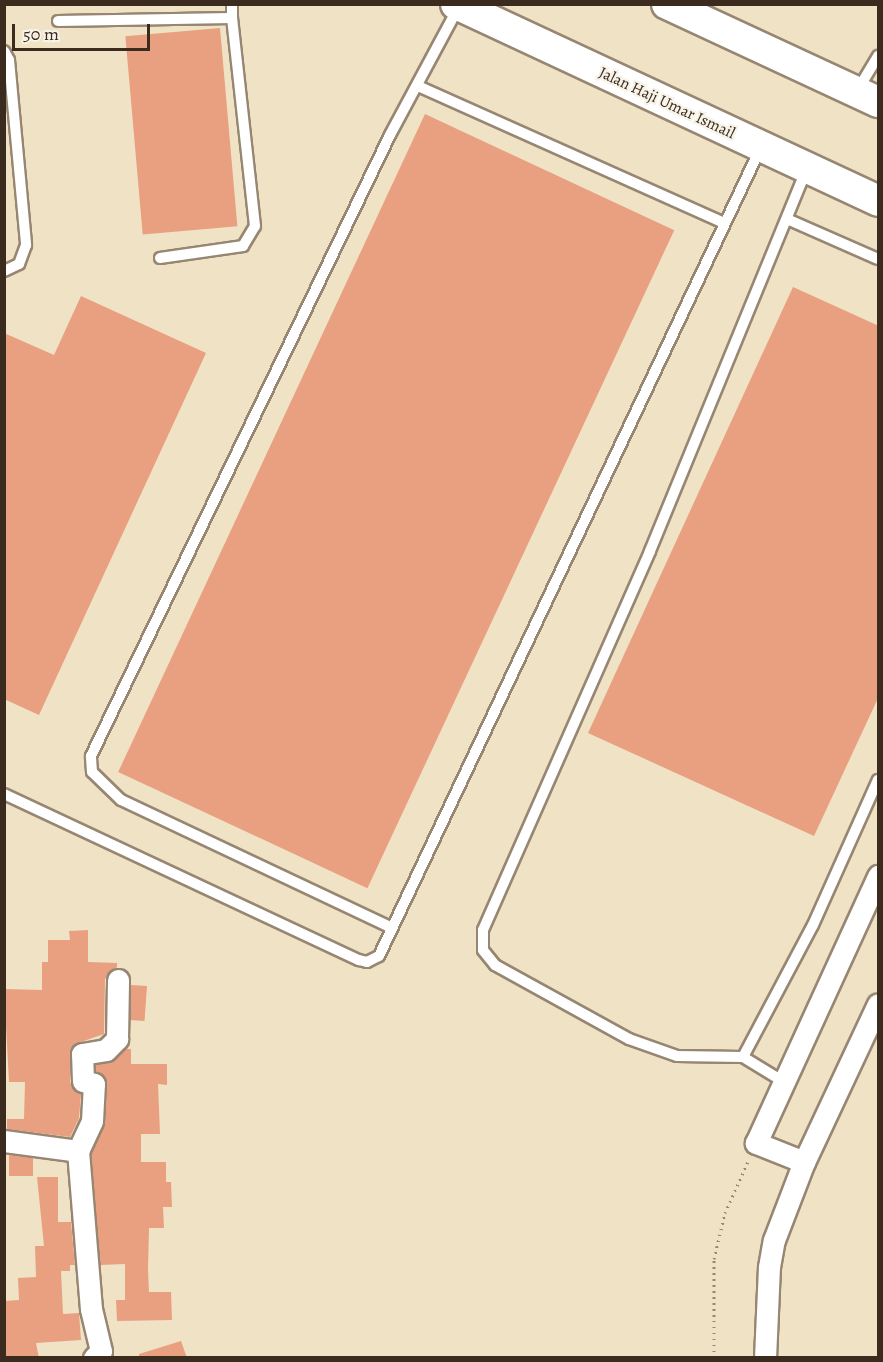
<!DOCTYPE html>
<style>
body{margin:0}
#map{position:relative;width:883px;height:1362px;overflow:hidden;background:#f0e2c5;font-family:Alegreya,serif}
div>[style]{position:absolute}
.building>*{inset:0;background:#e8a080;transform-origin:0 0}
.path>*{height:3px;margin-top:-1.5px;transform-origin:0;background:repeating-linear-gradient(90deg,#968672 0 1.5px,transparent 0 6px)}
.roads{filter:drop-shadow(2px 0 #968672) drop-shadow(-2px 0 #968672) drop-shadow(0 2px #968672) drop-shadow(0 -2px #968672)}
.lane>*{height:10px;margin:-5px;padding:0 5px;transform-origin:5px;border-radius:5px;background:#fff}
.street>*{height:21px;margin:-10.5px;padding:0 10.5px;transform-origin:10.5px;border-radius:10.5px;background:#fff}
.secondary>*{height:30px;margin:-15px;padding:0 15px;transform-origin:15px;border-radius:15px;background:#fff}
span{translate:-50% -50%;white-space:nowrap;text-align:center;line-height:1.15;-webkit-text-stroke:4.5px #f7f3e8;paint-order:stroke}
.street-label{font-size:16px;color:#3b2a1e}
.frame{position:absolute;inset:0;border:6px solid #3b2a1e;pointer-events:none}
.scale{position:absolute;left:12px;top:24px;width:138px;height:27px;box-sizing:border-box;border:3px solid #3b2a1e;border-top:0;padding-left:8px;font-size:18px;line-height:21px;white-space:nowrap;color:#3b2a1e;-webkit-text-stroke:4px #f7f3e8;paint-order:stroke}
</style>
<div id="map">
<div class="building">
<i style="left:220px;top:28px;width:199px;height:95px;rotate:85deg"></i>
<i style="left:425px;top:114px;width:275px;height:726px;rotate:25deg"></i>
<i style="clip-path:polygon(793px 287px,879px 326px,879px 696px,814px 836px,588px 733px)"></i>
<i style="clip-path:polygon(81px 296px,206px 353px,39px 715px,4px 699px,4px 333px,54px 355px)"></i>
<i style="clip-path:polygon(88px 930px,88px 962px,117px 963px,117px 967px,105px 979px,104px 1034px,75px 1044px,70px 1049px,70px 1082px,81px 1094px,79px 1118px,70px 1137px,7px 1129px,7px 1119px,24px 1119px,25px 1082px,9px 1082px,4px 989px,42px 990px,42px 962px,48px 962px,48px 940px,70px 940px,69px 931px)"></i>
<i style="left:131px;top:985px;width:16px;height:35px;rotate:4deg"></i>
<i style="clip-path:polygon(125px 1049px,131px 1049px,131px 1064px,167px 1064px,167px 1085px,158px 1084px,160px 1134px,141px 1134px,141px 1162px,166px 1162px,166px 1182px,171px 1182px,172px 1207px,163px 1207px,164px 1228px,149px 1228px,148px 1269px,149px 1292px,171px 1292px,172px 1320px,117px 1321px,116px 1300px,125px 1300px,125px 1264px,100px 1265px,91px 1153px,105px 1122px,107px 1085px,103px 1075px,95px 1071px,95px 1065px,114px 1059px)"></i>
<i style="clip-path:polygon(9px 1155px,33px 1158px,33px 1176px,9px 1176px)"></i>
<i style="clip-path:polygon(37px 1177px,58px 1177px,58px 1222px,71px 1222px,75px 1265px,70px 1265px,70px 1271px,61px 1271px,63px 1314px,79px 1313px,81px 1340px,36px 1343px,39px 1358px,4px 1358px,4px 1301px,19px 1300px,18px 1278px,36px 1277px,35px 1246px,44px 1246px)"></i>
<i style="clip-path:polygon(181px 1341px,187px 1358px,139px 1358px,139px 1354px)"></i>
</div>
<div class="path">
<i style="left:714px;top:1358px;width:99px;rotate:-90deg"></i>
<i style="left:714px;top:1259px;width:47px;rotate:-76.6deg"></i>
<i style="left:725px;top:1213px;width:59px;rotate:-66deg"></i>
</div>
<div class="roads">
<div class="lane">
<i style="left:58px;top:21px;width:174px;rotate:-1deg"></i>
<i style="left:232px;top:18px;width:14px;rotate:-90deg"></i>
<i style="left:4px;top:51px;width:10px;rotate:61deg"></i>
<i style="left:9px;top:60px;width:186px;rotate:84.7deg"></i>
<i style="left:26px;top:245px;width:20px;rotate:110deg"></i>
<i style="left:19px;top:264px;width:17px;rotate:155deg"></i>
<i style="left:418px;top:86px;width:335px;rotate:24.1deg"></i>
<i style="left:857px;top:91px;width:41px;rotate:-59deg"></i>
<i style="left:787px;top:219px;width:99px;rotate:23.7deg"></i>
<i style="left:160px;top:258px;width:84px;rotate:-8.2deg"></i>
<i style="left:243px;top:246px;width:23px;rotate:-59deg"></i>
<i style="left:255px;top:226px;width:209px;rotate:-96.3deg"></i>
<i style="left:4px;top:794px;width:392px;rotate:25.1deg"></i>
<i style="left:359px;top:960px;width:8px;rotate:14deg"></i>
<i style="left:367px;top:962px;width:13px;rotate:-27deg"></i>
<i style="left:379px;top:956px;width:895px;rotate:-64.72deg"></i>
<i style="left:390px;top:927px;width:297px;rotate:-154.7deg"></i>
<i style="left:121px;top:800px;width:40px;rotate:-136deg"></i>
<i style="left:92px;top:772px;width:16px;rotate:-94deg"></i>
<i style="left:91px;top:756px;width:689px;rotate:-64.29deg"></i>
<i style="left:390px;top:135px;width:144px;rotate:-61.8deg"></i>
<i style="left:743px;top:1057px;width:66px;rotate:-179.1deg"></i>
<i style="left:677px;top:1056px;width:51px;rotate:-160.5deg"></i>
<i style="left:629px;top:1039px;width:153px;rotate:-151.1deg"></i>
<i style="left:495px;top:965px;width:19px;rotate:-129deg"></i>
<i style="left:483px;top:950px;width:20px;rotate:-90deg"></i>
<i style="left:483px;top:930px;width:414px;rotate:-66.2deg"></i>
<i style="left:650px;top:551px;width:413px;rotate:-67.7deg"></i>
<i style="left:784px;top:1082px;width:48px;rotate:-148.6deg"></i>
<i style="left:743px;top:1057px;width:149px;rotate:-62.1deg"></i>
<i style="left:813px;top:925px;width:159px;rotate:-65.9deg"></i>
</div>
<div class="street">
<i style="left:4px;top:1141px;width:75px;rotate:7.7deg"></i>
<i style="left:78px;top:1151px;width:159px;rotate:85.3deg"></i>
<i style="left:91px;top:1309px;width:43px;rotate:76.6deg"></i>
<i style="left:101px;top:1351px;width:10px;rotate:135deg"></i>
<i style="left:78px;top:1151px;width:33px;rotate:-65deg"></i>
<i style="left:92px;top:1121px;width:37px;rotate:-87deg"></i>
<i style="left:94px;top:1084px;width:11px;rotate:-165deg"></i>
<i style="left:83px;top:1081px;width:27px;rotate:-92deg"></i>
<i style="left:82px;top:1054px;width:24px;rotate:-9deg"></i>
<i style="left:106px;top:1050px;width:16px;rotate:-45deg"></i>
<i style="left:117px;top:1039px;width:59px;rotate:-89deg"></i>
<i style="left:804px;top:1162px;width:52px;rotate:-158.4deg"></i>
<i style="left:756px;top:1143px;width:294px;rotate:-65.4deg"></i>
<i style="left:765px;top:1358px;width:91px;rotate:-87.5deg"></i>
<i style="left:769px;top:1267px;width:27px;rotate:-80deg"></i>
<i style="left:774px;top:1240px;width:84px;rotate:-69deg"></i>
<i style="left:804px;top:1162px;width:174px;rotate:-64.9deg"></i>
</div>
<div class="secondary">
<i style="left:456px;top:4px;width:466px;rotate:25deg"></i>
<i style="left:667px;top:4px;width:233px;rotate:24.9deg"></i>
</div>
</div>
<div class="street-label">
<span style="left:667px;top:103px;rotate:25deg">Jalan Haji Umar Ismail</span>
</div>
<div class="frame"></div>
<div class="scale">50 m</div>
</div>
